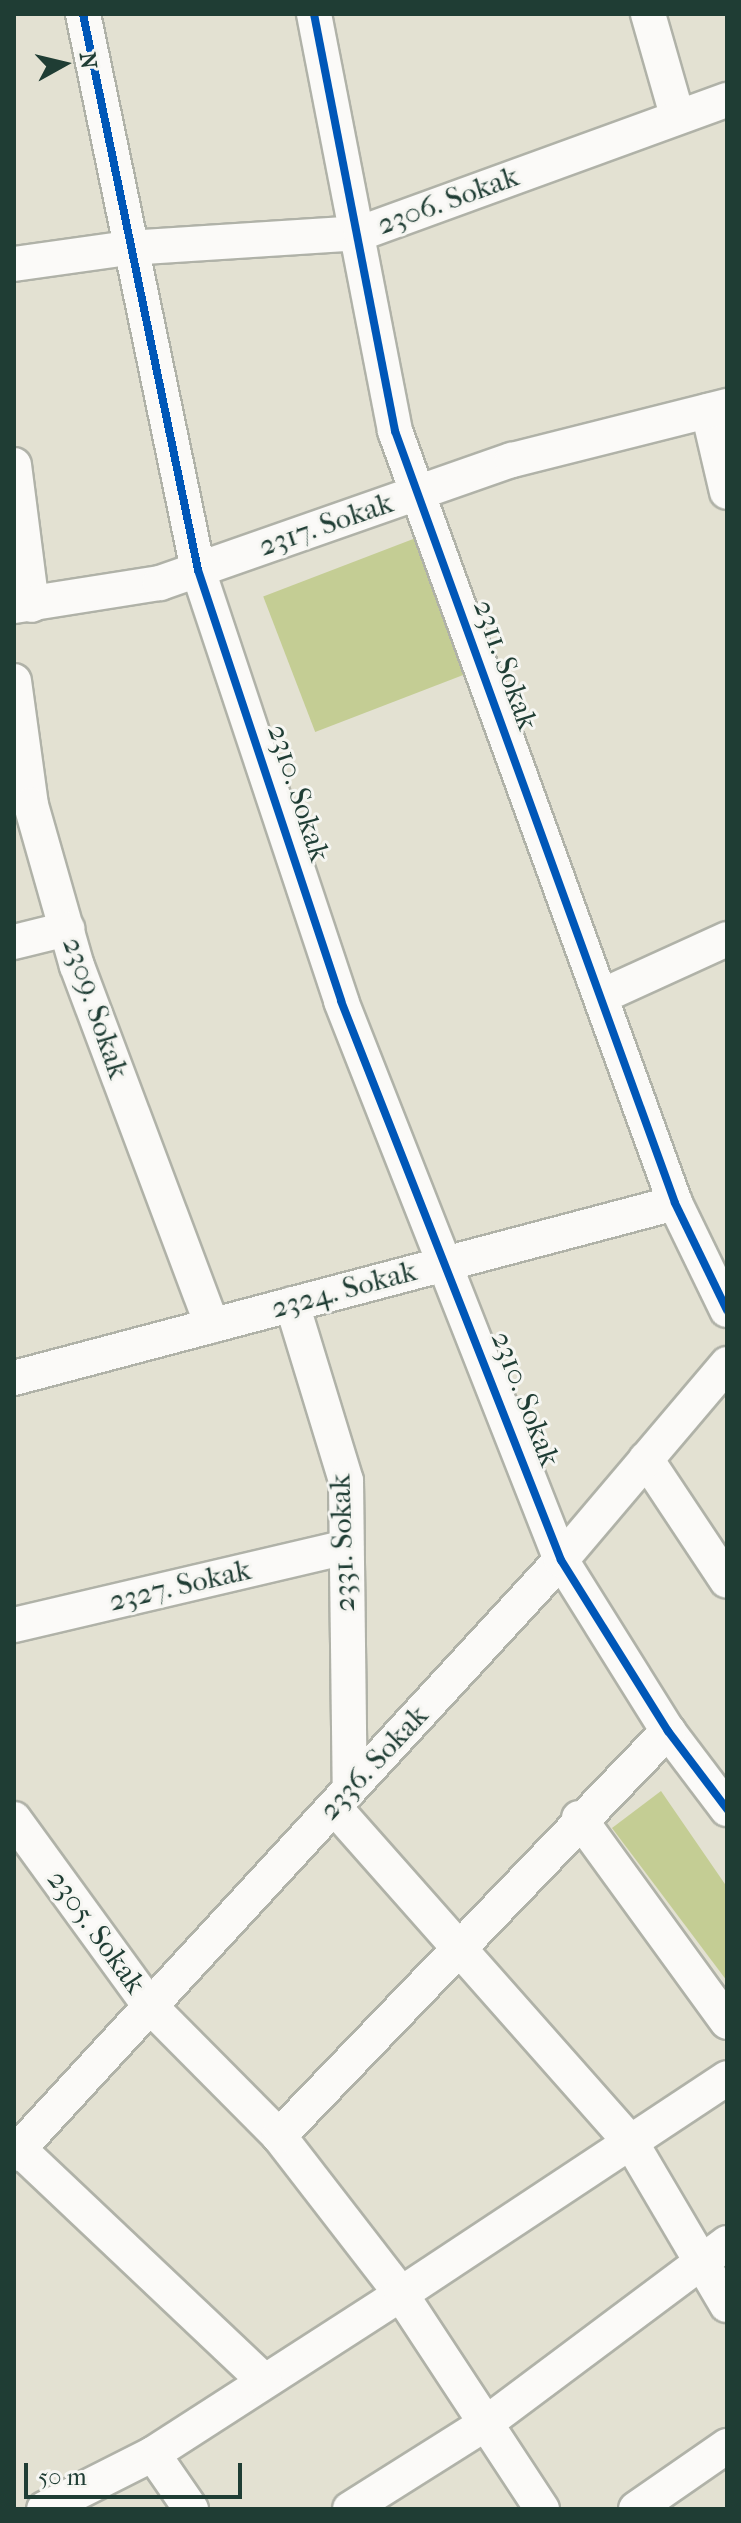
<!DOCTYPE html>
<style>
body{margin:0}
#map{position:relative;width:741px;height:2523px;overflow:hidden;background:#e3e1d2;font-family:"IM FELL French Canon",serif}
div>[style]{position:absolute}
.green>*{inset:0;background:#c4cd94;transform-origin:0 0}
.roads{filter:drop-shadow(2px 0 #b0b2a8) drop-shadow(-2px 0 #b0b2a8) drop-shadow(0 2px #b0b2a8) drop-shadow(0 -2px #b0b2a8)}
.minor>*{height:34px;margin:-17px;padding:0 17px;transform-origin:17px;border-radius:17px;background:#fbfaf8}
.cycleway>*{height:8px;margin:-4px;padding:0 4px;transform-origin:4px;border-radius:4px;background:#0057b8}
span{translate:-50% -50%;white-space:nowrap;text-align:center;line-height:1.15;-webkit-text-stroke:6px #f6f6f2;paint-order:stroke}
.street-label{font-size:30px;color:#1f3d34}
.frame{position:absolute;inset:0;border:16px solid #1f3d34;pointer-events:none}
.north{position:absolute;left:24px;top:24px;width:80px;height:80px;-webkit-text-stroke:6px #f6f6f2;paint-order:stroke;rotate:82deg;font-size:22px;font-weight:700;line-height:32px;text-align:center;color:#1f3d34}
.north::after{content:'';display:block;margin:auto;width:28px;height:36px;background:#1f3d34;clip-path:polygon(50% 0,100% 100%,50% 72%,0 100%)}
.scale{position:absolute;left:24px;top:2463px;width:218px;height:36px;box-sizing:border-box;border:4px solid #1f3d34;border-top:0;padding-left:10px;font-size:24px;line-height:28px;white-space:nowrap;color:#1f3d34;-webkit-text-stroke:6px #f6f6f2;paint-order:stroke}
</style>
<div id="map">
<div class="green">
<i style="left:421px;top:536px;width:145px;height:169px;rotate:69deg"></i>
<i style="clip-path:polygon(661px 1791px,727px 1887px,727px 1981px,612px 1828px)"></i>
</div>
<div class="roads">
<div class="minor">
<i style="left:83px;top:14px;width:568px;rotate:78.31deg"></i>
<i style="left:198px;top:570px;width:454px;rotate:71.6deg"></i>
<i style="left:341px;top:1001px;width:601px;rotate:68.52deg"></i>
<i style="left:561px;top:1560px;width:202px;rotate:58deg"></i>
<i style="left:668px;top:1731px;width:98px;rotate:52.9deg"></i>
<i style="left:314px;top:14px;width:425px;rotate:79deg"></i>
<i style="left:395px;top:431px;width:821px;rotate:70.06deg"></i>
<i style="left:675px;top:1203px;width:119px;rotate:64.1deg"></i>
<i style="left:648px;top:14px;width:105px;rotate:74deg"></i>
<i style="left:14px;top:264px;width:115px;rotate:-8deg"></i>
<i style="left:128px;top:248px;width:233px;rotate:-3.7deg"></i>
<i style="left:361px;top:233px;width:389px;rotate:-20deg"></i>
<i style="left:708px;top:411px;width:83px;rotate:76.8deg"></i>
<i style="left:14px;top:465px;width:141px;rotate:82.7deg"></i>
<i style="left:14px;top:606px;width:148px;rotate:-9deg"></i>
<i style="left:160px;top:583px;width:373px;rotate:-19.3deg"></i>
<i style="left:512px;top:460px;width:222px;rotate:-14.1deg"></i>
<i style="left:14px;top:681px;width:125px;rotate:82.2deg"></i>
<i style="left:31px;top:805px;width:167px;rotate:74.1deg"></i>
<i style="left:77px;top:966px;width:384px;rotate:69.4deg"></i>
<i style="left:14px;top:942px;width:55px;rotate:-13.8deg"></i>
<i style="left:602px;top:996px;width:137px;rotate:-24.5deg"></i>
<i style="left:292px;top:1304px;width:185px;rotate:73deg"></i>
<i style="left:346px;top:1481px;width:307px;rotate:89.3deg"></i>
<i style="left:14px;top:1378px;width:684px;rotate:-14.83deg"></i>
<i style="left:646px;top:1459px;width:146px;rotate:56.4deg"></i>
<i style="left:14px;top:1625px;width:341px;rotate:-13.2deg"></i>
<i style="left:334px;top:1807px;width:450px;rotate:48.5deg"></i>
<i style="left:632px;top:2144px;width:187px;rotate:59.5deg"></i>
<i style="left:579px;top:1818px;width:252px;rotate:54deg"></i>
<i style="left:14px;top:1819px;width:231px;rotate:54deg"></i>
<i style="left:150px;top:2006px;width:183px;rotate:45.2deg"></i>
<i style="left:279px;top:2136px;width:200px;rotate:52.3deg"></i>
<i style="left:401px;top:2294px;width:295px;rotate:147.2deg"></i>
<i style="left:153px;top:2454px;width:122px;rotate:153.2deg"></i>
<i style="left:279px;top:2136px;width:562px;rotate:-46.15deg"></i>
<i style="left:19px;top:2149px;width:337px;rotate:43.4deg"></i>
<i style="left:14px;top:2154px;width:807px;rotate:-47.36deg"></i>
<i style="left:561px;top:1560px;width:257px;rotate:-49.7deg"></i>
<i style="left:153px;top:2454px;width:67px;rotate:55.4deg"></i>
<i style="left:350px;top:2509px;width:160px;rotate:-32.2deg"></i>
<i style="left:485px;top:2424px;width:302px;rotate:-36.8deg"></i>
<i style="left:542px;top:2509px;width:257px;rotate:-123.3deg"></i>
<i style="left:401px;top:2294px;width:391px;rotate:-33.5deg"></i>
<i style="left:636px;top:2509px;width:111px;rotate:-34.7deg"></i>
</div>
</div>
<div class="cycleway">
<i style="left:83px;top:14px;width:568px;rotate:78.31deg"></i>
<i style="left:198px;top:570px;width:454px;rotate:71.6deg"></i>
<i style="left:341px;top:1001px;width:601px;rotate:68.52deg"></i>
<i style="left:561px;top:1560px;width:202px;rotate:58deg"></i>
<i style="left:668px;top:1731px;width:98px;rotate:52.9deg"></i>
<i style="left:314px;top:14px;width:425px;rotate:79deg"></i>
<i style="left:395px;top:431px;width:821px;rotate:70.06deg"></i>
<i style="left:675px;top:1203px;width:119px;rotate:64.1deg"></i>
</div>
<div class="street-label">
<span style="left:448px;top:201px;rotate:-20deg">2306. Sokak</span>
<span style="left:326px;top:525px;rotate:-19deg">2317. Sokak</span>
<span style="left:505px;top:665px;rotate:70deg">2311. Sokak</span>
<span style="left:298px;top:793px;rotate:72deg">2310. Sokak</span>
<span style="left:95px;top:1008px;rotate:71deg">2309. Sokak</span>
<span style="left:344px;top:1290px;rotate:-15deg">2324. Sokak</span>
<span style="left:525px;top:1399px;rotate:69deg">2310. Sokak</span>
<span style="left:343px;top:1543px;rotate:-92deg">2331. Sokak</span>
<span style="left:180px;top:1586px;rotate:-13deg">2327. Sokak</span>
<span style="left:374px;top:1763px;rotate:-47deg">2336. Sokak</span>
<span style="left:96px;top:1932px;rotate:54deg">2305. Sokak</span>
</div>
<div class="frame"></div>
<div class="north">N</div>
<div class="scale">50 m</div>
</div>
